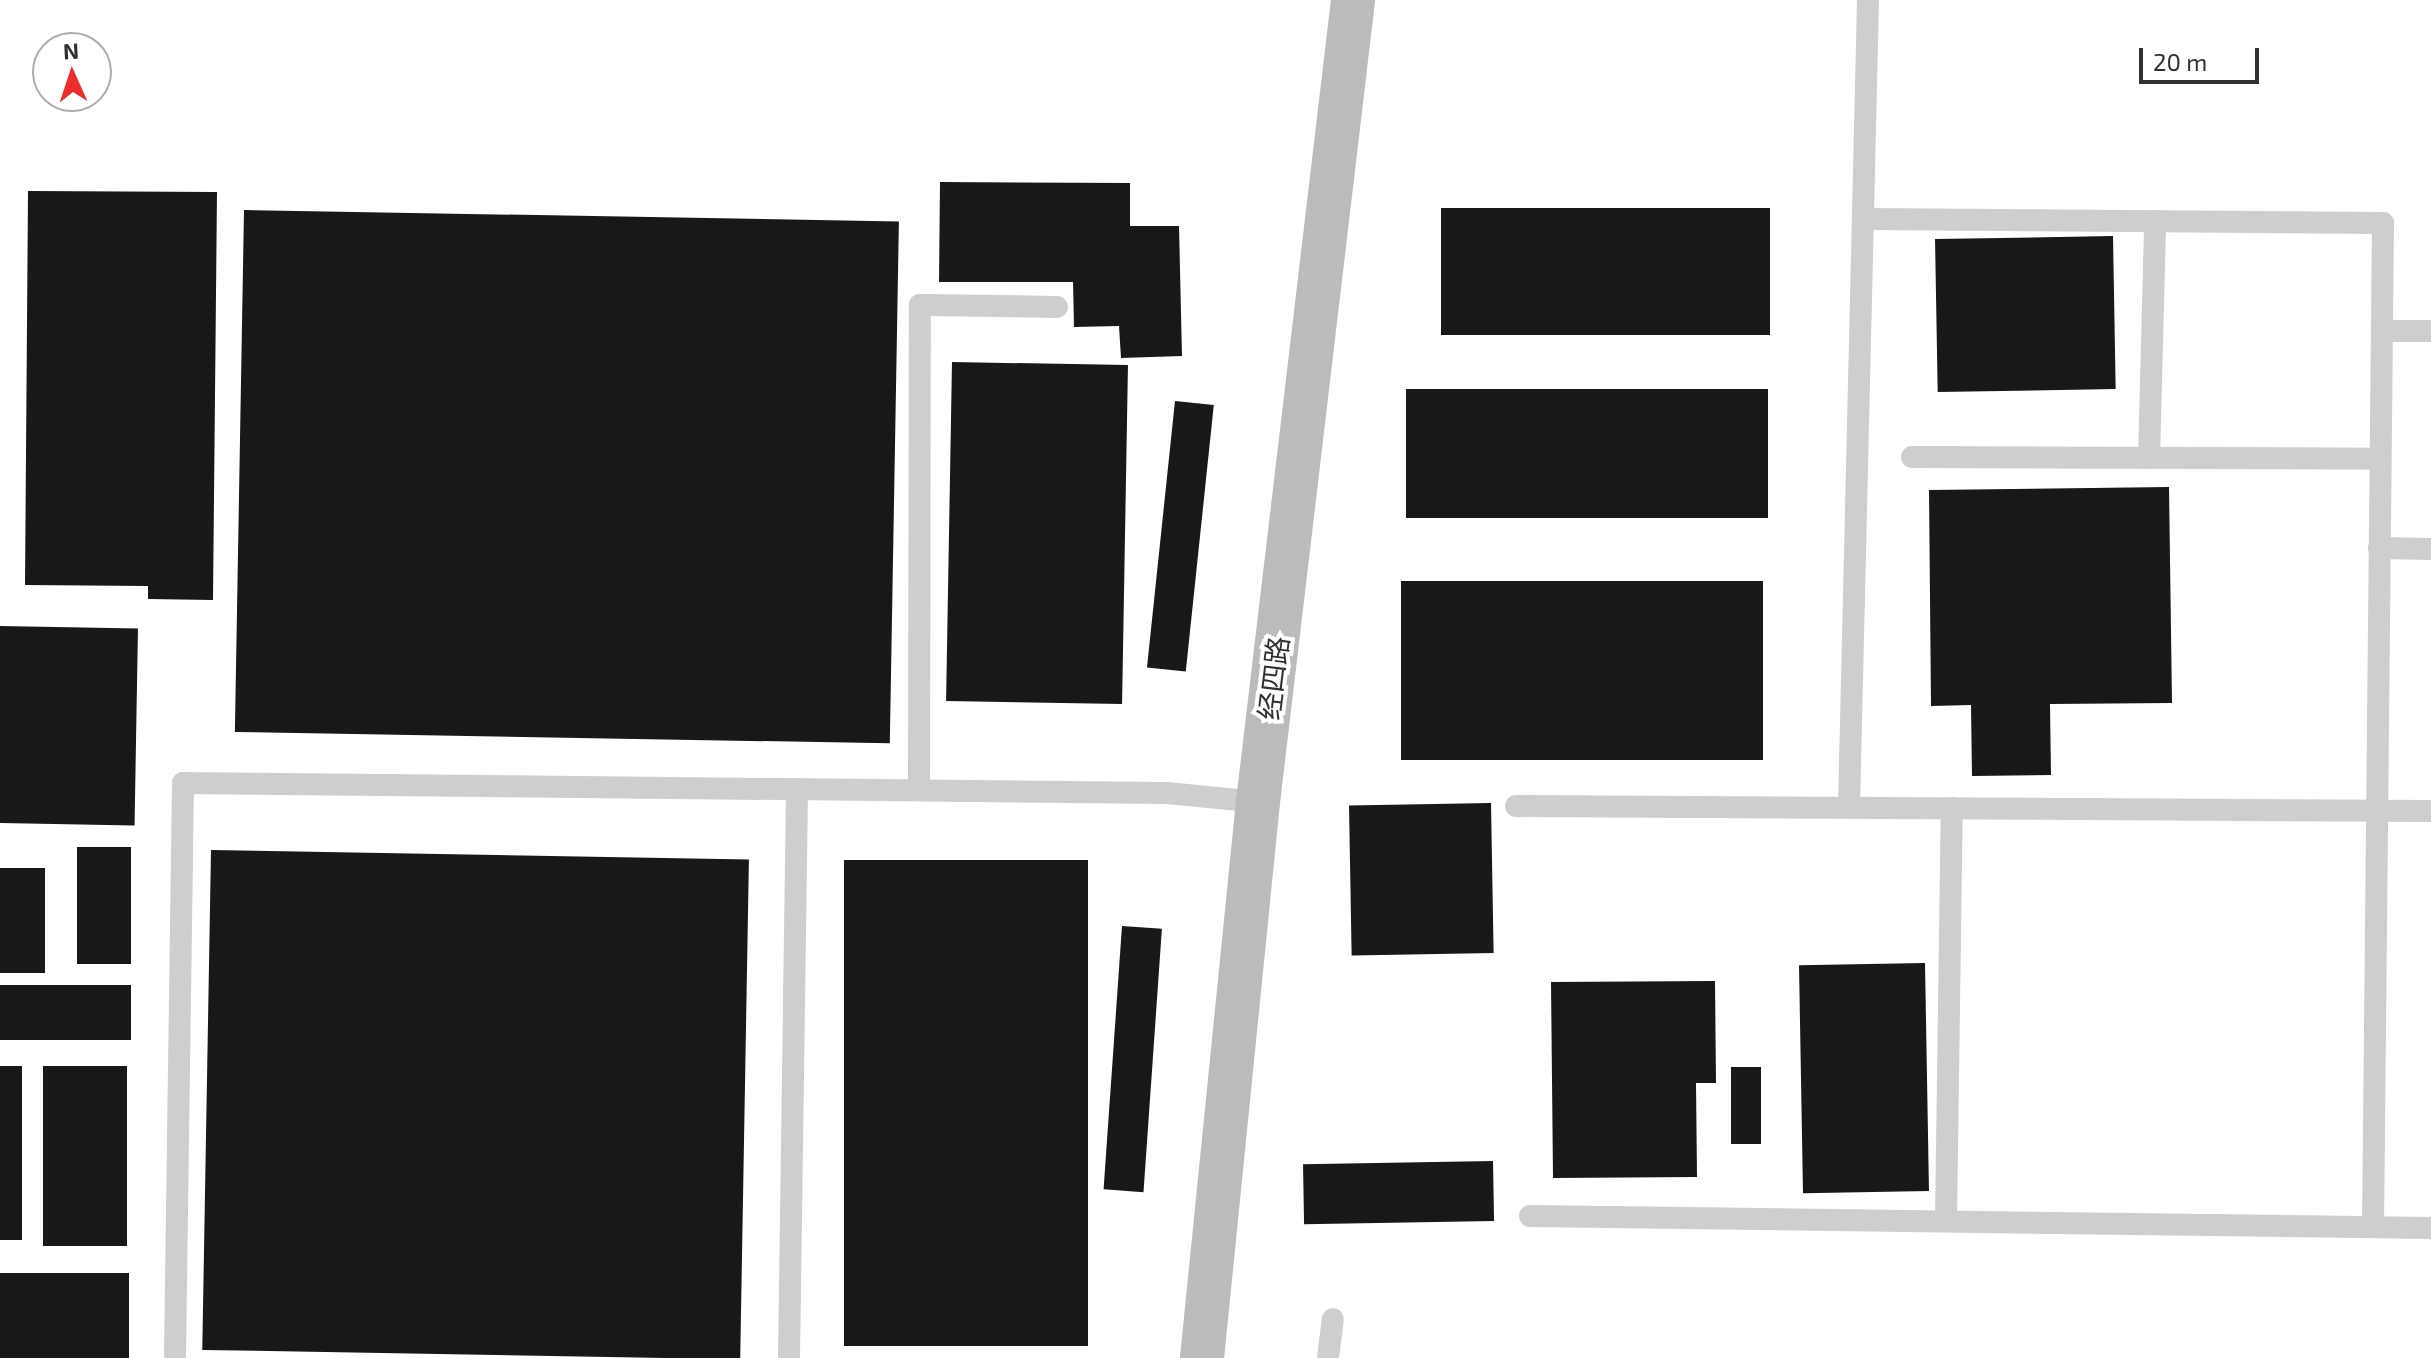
<!DOCTYPE html>
<meta charset="utf-8">
<style>
body{margin:0}
#map{position:relative;width:2431px;height:1358px;overflow:hidden;background:#fff;font-family:"Exo 2","Noto Sans SC",sans-serif}
div>[style]{position:absolute}
.building>*{inset:0;background:#181818;transform-origin:0 0}
.lane>*{height:22px;margin:-11px;padding:0 11px;transform-origin:11px;border-radius:11px;background:#cecece}
.secondary>*{height:44px;margin:-22px;padding:0 22px;transform-origin:22px;border-radius:22px;background:#bbb}
span{translate:-50% -50%;white-space:nowrap;text-align:center;line-height:1.15;-webkit-text-stroke:8px #fff;paint-order:stroke}
.street-label{font-size:28px;color:#313131}
.north{position:absolute;left:32px;top:32px;width:80px;height:80px;box-sizing:border-box;background:#fff;border:2px solid #adadad;border-radius:50%;rotate:357deg;font-size:22px;font-weight:700;line-height:32px;text-align:center;color:#313131}
.north::after{content:'';display:block;margin:auto;width:28px;height:36px;background:#ed2d2d;clip-path:polygon(50% 0,100% 100%,50% 72%,0 100%)}
.scale{position:absolute;left:2139px;top:48px;width:120px;height:36px;box-sizing:border-box;border:4px solid #313131;border-top:0;padding-left:10px;font-size:24px;line-height:28px;white-space:nowrap;color:#313131;-webkit-text-stroke:6px #fff;paint-order:stroke}
</style>
<div id="map">
<div class="building">
<i style="clip-path:polygon(940px 182px,1130px 183px,1130px 226px,1179px 226px,1182px 356px,1121px 358px,1119px 326px,1074px 327px,1073px 282px,939px 282px)"></i>
<i style="clip-path:polygon(28px 191px,217px 192px,213px 600px,148px 599px,148px 586px,25px 585px)"></i>
<i style="left:1770px;top:208px;width:127px;height:329px;rotate:90deg"></i>
<i style="left:244px;top:210px;width:655px;height:522px;rotate:1deg"></i>
<i style="left:2113px;top:236px;width:153px;height:178px;rotate:89deg"></i>
<i style="left:952px;top:362px;width:176px;height:339px;rotate:1deg"></i>
<i style="left:1768px;top:389px;width:129px;height:362px;rotate:90deg"></i>
<i style="left:1175px;top:401px;width:39px;height:268px;rotate:6deg"></i>
<i style="clip-path:polygon(2169px 487px,2172px 703px,2050px 704px,2051px 775px,1972px 776px,1971px 705px,1931px 706px,1929px 490px)"></i>
<i style="left:1763px;top:581px;width:179px;height:362px;rotate:90deg"></i>
<i style="left:0;top:626px;width:138px;height:197px;rotate:1deg"></i>
<i style="left:1491px;top:803px;width:150px;height:142px;rotate:89deg"></i>
<i style="left:77px;top:847px;width:54px;height:117px"></i>
<i style="left:211px;top:850px;width:538px;height:500px;rotate:1deg"></i>
<i style="left:844px;top:860px;width:244px;height:486px"></i>
<i style="left:0;top:868px;width:45px;height:105px"></i>
<i style="left:1122px;top:926px;width:40px;height:264px;rotate:4deg"></i>
<i style="left:1925px;top:963px;width:228px;height:126px;rotate:89deg"></i>
<i style="clip-path:polygon(1715px 981px,1716px 1083px,1696px 1083px,1697px 1177px,1553px 1178px,1551px 982px)"></i>
<i style="left:0;top:985px;width:131px;height:55px"></i>
<i style="left:0;top:1066px;width:22px;height:174px"></i>
<i style="left:43px;top:1066px;width:84px;height:180px"></i>
<i style="left:1731px;top:1067px;width:30px;height:77px"></i>
<i style="left:1493px;top:1161px;width:60px;height:190px;rotate:89deg"></i>
<i style="left:0;top:1273px;width:129px;height:85px"></i>
</div>
<div class="lane">
<i style="left:1863px;top:219px;width:520px;rotate:0.44deg"></i>
<i style="left:2383px;top:223px;width:1004px;rotate:90.57deg"></i>
<i style="left:2382px;top:331px;width:49px"></i>
<i style="left:1912px;top:457px;width:468px;rotate:0.2deg"></i>
<i style="left:2149px;top:458px;width:237px;rotate:-88.5deg"></i>
<i style="left:2379px;top:548px;width:52px;rotate:1.1deg"></i>
<i style="left:919px;top:790px;width:485px;rotate:-89.9deg"></i>
<i style="left:920px;top:305px;width:137px;rotate:0.8deg"></i>
<i style="left:1516px;top:806px;width:915px;rotate:0.31deg"></i>
<i style="left:1849px;top:807px;width:807px;rotate:-88.65deg"></i>
<i style="left:1530px;top:1216px;width:901px;rotate:0.76deg"></i>
<i style="left:1946px;top:1221px;width:413px;rotate:-89.2deg"></i>
<i style="left:175px;top:1355px;width:572px;rotate:-89.2deg"></i>
<i style="left:183px;top:783px;width:984px;rotate:0.58deg"></i>
<i style="left:1167px;top:793px;width:91px;rotate:5.6deg"></i>
<i style="left:789px;top:1358px;width:569px;rotate:-89.19deg"></i>
<i style="left:1328px;top:1358px;width:39px;rotate:-83deg"></i>
</div>
<div class="secondary">
<i style="left:1202px;top:1358px;width:559px;rotate:-84.25deg"></i>
<i style="left:1258px;top:802px;width:808px;rotate:-83.24deg"></i>
</div>
<div class="street-label">
<span style="left:1273px;top:678px;rotate:-83deg">经四路</span>
</div>
<div class="north">N</div>
<div class="scale">20 m</div>
</div>
